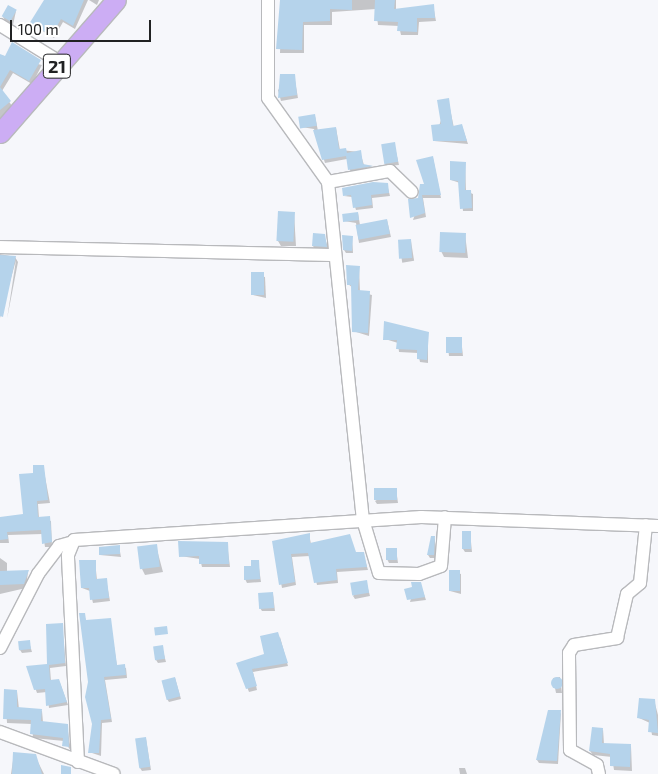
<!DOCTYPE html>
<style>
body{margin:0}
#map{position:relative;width:658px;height:774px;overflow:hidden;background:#f6f7fb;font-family:"Exo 2",sans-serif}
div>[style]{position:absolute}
.shadow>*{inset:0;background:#0003;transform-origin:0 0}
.building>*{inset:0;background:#b5d3eb;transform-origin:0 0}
.round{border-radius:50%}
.roads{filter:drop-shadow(1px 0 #b8b9bc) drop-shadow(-1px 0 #b8b9bc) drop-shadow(0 1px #b8b9bc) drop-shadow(0 -1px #b8b9bc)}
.minor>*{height:12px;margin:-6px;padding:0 6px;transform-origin:6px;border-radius:6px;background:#fff}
.highway>*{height:19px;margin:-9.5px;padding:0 9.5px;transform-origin:9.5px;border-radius:9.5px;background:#ccadf4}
span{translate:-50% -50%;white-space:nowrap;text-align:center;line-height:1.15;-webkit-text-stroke:4.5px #fff;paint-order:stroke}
.shield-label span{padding:1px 4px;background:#fff;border:1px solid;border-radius:4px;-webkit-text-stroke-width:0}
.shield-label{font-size:18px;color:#212223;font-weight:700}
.scale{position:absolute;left:10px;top:20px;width:141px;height:22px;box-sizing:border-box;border:2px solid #212223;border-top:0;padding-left:6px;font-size:15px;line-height:18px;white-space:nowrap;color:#212223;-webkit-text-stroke:4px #fff;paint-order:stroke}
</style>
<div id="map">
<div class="shadow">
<i style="clip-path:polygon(59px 0,88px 0,75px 29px,63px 22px,54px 38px,31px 24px)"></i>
<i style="clip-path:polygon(89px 0,99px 0,97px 5px)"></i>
<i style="clip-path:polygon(282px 0,396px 0,396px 10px,433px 5px,436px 21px,419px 22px,418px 35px,401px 35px,399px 26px,378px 25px,376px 9px,332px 12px,332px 25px,304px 25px,304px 53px,280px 53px)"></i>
<i style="clip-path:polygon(16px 11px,13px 25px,5px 20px,3px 17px)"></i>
<i style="clip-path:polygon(0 55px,42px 65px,32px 84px,13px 73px,2px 91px,12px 106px,0 118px)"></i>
<i style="clip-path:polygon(294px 75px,298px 98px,281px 101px,278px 90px)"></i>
<i style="clip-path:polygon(448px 99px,454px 128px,462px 126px,468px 144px,434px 141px)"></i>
<i style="clip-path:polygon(315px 116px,318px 131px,336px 128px,340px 150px,360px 152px,364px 165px,373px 166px,351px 173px,347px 159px,325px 163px,314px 129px,301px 127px)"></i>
<i style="clip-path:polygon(394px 143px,399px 165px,386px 166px,385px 163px)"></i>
<i style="clip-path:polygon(433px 158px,441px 198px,423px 198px,426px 217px,413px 220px)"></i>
<i style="clip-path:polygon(465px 163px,466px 191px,473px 194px,473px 211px,463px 211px,460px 183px,451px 180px)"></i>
<i style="clip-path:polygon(387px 184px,390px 196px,372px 198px,373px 208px,356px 210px,352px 197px,344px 196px)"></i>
<i style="clip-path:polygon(294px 213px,296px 246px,281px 246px,278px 241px)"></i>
<i style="clip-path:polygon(358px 213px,360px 225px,387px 220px,391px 237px,359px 243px,356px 223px,344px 221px)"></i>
<i style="clip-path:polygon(465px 234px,468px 258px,444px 257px,441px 251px)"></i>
<i style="clip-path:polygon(324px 235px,329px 251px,316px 251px,313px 246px)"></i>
<i style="clip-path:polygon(352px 238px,353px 253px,346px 253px,344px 250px)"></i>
<i style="left:411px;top:241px;width:20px;height:12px;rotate:81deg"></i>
<i style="clip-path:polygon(0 254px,15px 257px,18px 262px,7px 319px,16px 260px,0 318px)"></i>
<i style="clip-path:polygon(359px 267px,360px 292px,372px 295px,369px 336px,353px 331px,353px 288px,348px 284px)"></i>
<i style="clip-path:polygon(252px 274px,265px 277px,266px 298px,253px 295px)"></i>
<i style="clip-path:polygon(428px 333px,428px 363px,420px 362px,418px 353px,399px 352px,398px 343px,385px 339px)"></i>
<i style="clip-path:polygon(447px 338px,461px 338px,463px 356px,449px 356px)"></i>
<i style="clip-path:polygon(43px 466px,50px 503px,38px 504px,39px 518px,51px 521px,52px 547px,45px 547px,43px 534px,8px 535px,9px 543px,0 543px,0 518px,24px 515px,34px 474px)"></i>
<i style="clip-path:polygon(396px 489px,398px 503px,377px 504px,375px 501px)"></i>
<i style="clip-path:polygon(470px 532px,472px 552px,465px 552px,463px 549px)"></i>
<i style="clip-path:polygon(309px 534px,311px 544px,356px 558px,363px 553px,368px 570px,337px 572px,338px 583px,317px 585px,310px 556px,292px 557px,296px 585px,282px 588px,273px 542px)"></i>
<i style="clip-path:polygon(435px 537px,435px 558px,430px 558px,428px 555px)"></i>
<i style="clip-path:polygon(227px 543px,230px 567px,202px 567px,200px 559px,180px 556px)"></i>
<i style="clip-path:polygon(119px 546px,121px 557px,100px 555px,100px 548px)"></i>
<i style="clip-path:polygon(156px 546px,163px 572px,145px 575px,142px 569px)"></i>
<i style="clip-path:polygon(396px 549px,398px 563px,389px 563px,387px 559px)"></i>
<i style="clip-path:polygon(0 558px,7px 563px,7px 572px,28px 572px,26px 588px,0 594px)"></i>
<i style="clip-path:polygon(95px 561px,97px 580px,106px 579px,110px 601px,93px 603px,90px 591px,82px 588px)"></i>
<i style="clip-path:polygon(258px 561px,261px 582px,247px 583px,245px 579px)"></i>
<i style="clip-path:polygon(450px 571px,461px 574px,461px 594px,450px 591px)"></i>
<i style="clip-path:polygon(366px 581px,370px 596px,355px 599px,353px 596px)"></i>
<i style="clip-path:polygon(420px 583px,426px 600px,410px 602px,414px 588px)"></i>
<i style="clip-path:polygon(273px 594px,275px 611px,262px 611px,260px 608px)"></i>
<i style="clip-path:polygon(84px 614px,86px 621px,110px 620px,117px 666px,126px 668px,127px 678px,105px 680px,112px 722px,102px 723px,101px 756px,89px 752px,94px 724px)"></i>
<i style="clip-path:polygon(62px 624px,66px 666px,50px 668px,51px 681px,60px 683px,68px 705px,49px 708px,47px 692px,37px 693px,28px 667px,48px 665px)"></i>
<i style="clip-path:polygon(280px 637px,288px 666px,253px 672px,257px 690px,249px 692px,238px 664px,265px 655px)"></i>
<i style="clip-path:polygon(29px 642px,32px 652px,22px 653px,20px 650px)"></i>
<i style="clip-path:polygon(162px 647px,166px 662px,158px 663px,156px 660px)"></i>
<i style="clip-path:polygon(560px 677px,562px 693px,556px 693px,553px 678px)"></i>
<i style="clip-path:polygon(175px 678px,181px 699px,169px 702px,167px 699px)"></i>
<i style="clip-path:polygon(5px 691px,17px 691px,19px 709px,42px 711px,43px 722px,67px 725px,71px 751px,64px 741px,33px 738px,32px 724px,7px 723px)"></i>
<i style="clip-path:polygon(654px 700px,658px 715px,658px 736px,652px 735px,650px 723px,639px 718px)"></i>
<i style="clip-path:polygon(561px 712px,558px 764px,539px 763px,537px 760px)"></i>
<i style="clip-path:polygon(603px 729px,604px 744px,631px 746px,632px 771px,614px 770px,612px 757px,593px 755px,590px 751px)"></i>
<i style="clip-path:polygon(146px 739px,151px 770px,142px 771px,140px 768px)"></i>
<i style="clip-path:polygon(14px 754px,35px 756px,44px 774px,11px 774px)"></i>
<i style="clip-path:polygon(459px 768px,465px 768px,467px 774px,460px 774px)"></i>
</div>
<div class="building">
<i style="clip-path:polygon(44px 0,84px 0,73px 26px,61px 19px,52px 35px,29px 24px)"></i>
<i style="clip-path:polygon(280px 0,352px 0,352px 10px,330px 9px,330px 21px,303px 22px,302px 50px,276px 49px)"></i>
<i style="clip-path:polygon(375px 0,395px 0,394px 9px,434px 4px,435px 18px,417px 18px,417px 32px,397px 31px,398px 22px,374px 21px)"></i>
<i style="left:8px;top:5px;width:10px;height:13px;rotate:29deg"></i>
<i style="clip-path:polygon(12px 42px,41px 60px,29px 81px,10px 70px,0 87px,11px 101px,0 110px,0 54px,5px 56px)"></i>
<i style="clip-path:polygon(280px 74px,295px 74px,297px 95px,278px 98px)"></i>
<i style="clip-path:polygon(449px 98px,453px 126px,462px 124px,467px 141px,433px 141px,431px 125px,441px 124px,437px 100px)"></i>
<i style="left:315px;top:114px;width:12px;height:17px;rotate:81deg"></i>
<i style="clip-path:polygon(336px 127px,339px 149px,346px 148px,347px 153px,361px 150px,363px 164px,373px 166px,348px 170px,346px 156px,322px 160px,313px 130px)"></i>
<i style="left:395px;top:142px;width:20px;height:14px;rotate:81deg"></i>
<i style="clip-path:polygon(433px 156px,441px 195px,422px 195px,425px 213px,410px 218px,408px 199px,418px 198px,420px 184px,424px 184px,416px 160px)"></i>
<i style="clip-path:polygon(450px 161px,466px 162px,465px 190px,471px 190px,472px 208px,460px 209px,458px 181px,450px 180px)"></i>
<i style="clip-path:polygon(373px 182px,388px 183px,389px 193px,371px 195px,372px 205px,353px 208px,351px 195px,343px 196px,342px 188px)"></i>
<i style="left:278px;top:211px;width:17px;height:30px;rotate:3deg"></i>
<i style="left:358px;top:212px;width:8px;height:16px;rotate:83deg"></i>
<i style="left:387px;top:219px;width:15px;height:32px;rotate:79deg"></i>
<i style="left:440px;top:232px;width:26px;height:20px;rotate:2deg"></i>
<i style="clip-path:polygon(313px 233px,325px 234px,327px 247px,312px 246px)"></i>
<i style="clip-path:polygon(342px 235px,353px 236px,352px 251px,343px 250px)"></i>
<i style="left:411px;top:239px;width:19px;height:13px;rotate:87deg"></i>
<i style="clip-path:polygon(0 255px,16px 256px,3px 317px,0 316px)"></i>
<i style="clip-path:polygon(346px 265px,360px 266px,358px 290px,370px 291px,368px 333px,352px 332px,351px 285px,347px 285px)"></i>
<i style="left:264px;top:272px;width:23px;height:13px;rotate:90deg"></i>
<i style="clip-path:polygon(384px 321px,429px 332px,427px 360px,417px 359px,417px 350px,396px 349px,397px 340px,383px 340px)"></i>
<i style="left:446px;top:337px;width:16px;height:16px"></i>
<i style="clip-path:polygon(33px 465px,44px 465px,48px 500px,37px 501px,38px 517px,50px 516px,52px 542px,42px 544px,41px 530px,7px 532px,8px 539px,0 540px,0 517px,23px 514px,19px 474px,33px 473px)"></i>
<i style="left:397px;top:488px;width:12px;height:23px;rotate:90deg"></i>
<i style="left:462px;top:531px;width:9px;height:18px"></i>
<i style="clip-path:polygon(310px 533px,310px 543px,350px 534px,356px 552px,364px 552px,367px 567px,336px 569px,337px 580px,314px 583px,308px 553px,291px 554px,295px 582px,279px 585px,272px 541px)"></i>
<i style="clip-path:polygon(431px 536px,435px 536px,434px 555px,427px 555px)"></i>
<i style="clip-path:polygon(178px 541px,228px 542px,229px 564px,199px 564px,199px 556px,179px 557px)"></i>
<i style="left:157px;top:544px;width:23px;height:20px;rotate:83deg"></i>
<i style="clip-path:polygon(120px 545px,120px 554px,99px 555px,99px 547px)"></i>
<i style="left:386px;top:548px;width:11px;height:12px"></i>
<i style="clip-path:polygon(79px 560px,96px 560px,96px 579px,107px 578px,109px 598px,90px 600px,89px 588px,81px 588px)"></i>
<i style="clip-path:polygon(251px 560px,259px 560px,260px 579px,244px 580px,244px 566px,251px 566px)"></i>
<i style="clip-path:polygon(29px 570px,24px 584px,0 585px,0 571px)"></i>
<i style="left:449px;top:570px;width:11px;height:21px"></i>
<i style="left:367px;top:580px;width:13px;height:17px;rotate:81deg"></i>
<i style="clip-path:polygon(411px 582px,421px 582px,425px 597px,407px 600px,404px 589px,412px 587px)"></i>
<i style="left:273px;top:592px;width:16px;height:15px;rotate:86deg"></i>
<i style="clip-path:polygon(79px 613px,85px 613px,86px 620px,111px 618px,117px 665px,125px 664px,126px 675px,104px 677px,111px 719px,101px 720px,99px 753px,88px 753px,92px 724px,85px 697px,88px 682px)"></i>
<i style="clip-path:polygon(63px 623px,65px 663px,49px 665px,50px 680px,59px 679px,67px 702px,46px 706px,45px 689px,34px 690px,26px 666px,47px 664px,46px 624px)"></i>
<i style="left:167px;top:626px;width:8px;height:13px;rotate:83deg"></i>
<i style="clip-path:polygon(278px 632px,288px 663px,252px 669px,257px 686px,246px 689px,236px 663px,264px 654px,260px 636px)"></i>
<i style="left:30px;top:640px;width:9px;height:12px;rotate:84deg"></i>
<i style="left:163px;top:645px;width:14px;height:10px;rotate:82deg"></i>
<i class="round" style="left:551px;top:677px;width:12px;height:12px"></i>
<i style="left:175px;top:677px;width:20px;height:14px;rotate:75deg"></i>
<i style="clip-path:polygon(4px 689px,17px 690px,17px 707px,42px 709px,41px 721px,68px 724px,69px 747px,62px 746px,63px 738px,30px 734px,31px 720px,3px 719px)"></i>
<i style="clip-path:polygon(639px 698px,655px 699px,658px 733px,648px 732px,649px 720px,637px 718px)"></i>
<i style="clip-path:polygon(548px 710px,561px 710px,557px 761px,536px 760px)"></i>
<i style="clip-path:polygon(592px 727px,603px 728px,602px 743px,631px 744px,630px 767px,610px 766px,610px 754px,589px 751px)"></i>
<i style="left:146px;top:737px;width:30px;height:11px;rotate:82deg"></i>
<i style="clip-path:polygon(13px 752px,36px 754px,42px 774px,12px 774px)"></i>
<i style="clip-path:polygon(61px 765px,71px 767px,71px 774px,61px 774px)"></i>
</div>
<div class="roads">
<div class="minor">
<i style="left:268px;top:0;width:98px;rotate:90deg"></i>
<i style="left:268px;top:98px;width:103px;rotate:54.5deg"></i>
<i style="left:328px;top:182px;width:340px;rotate:84.1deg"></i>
<i style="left:363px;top:520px;width:55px;rotate:73.2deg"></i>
<i style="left:379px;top:573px;width:40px;rotate:1.4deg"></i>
<i style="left:419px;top:574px;width:23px;rotate:-20deg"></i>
<i style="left:441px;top:566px;width:49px;rotate:-85.3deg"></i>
<i style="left:0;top:25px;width:70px;rotate:31.7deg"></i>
<i style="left:328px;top:182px;width:63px;rotate:-10.1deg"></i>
<i style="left:390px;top:171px;width:30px;rotate:44deg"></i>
<i style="left:0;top:247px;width:335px;rotate:1.4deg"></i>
<i style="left:0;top:648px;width:83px;rotate:-62.8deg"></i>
<i style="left:38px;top:574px;width:35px;rotate:-53deg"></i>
<i style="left:59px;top:546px;width:11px;rotate:-15deg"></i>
<i style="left:0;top:732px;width:121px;rotate:20.2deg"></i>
<i style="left:78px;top:762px;width:207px;rotate:-92.8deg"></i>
<i style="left:68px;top:555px;width:16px;rotate:-68deg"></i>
<i style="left:74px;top:540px;width:348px;rotate:-3.8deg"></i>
<i style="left:421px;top:517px;width:237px;rotate:2.2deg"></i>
<i style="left:599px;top:774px;width:9px;rotate:-103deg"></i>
<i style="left:597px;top:765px;width:31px;rotate:-151deg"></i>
<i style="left:570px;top:750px;width:97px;rotate:-90.6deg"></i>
<i style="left:569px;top:653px;width:9px;rotate:-58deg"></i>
<i style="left:574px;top:645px;width:44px;rotate:-9.2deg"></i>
<i style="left:617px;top:638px;width:45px;rotate:-77.2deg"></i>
<i style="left:627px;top:594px;width:17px;rotate:-40deg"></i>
<i style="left:640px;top:583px;width:58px;rotate:-84.1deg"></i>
</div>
<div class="highway">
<i style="left:0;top:133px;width:176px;rotate:-48.9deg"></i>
</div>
</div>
<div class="shield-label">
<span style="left:57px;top:66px">21</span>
</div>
<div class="scale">100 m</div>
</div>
